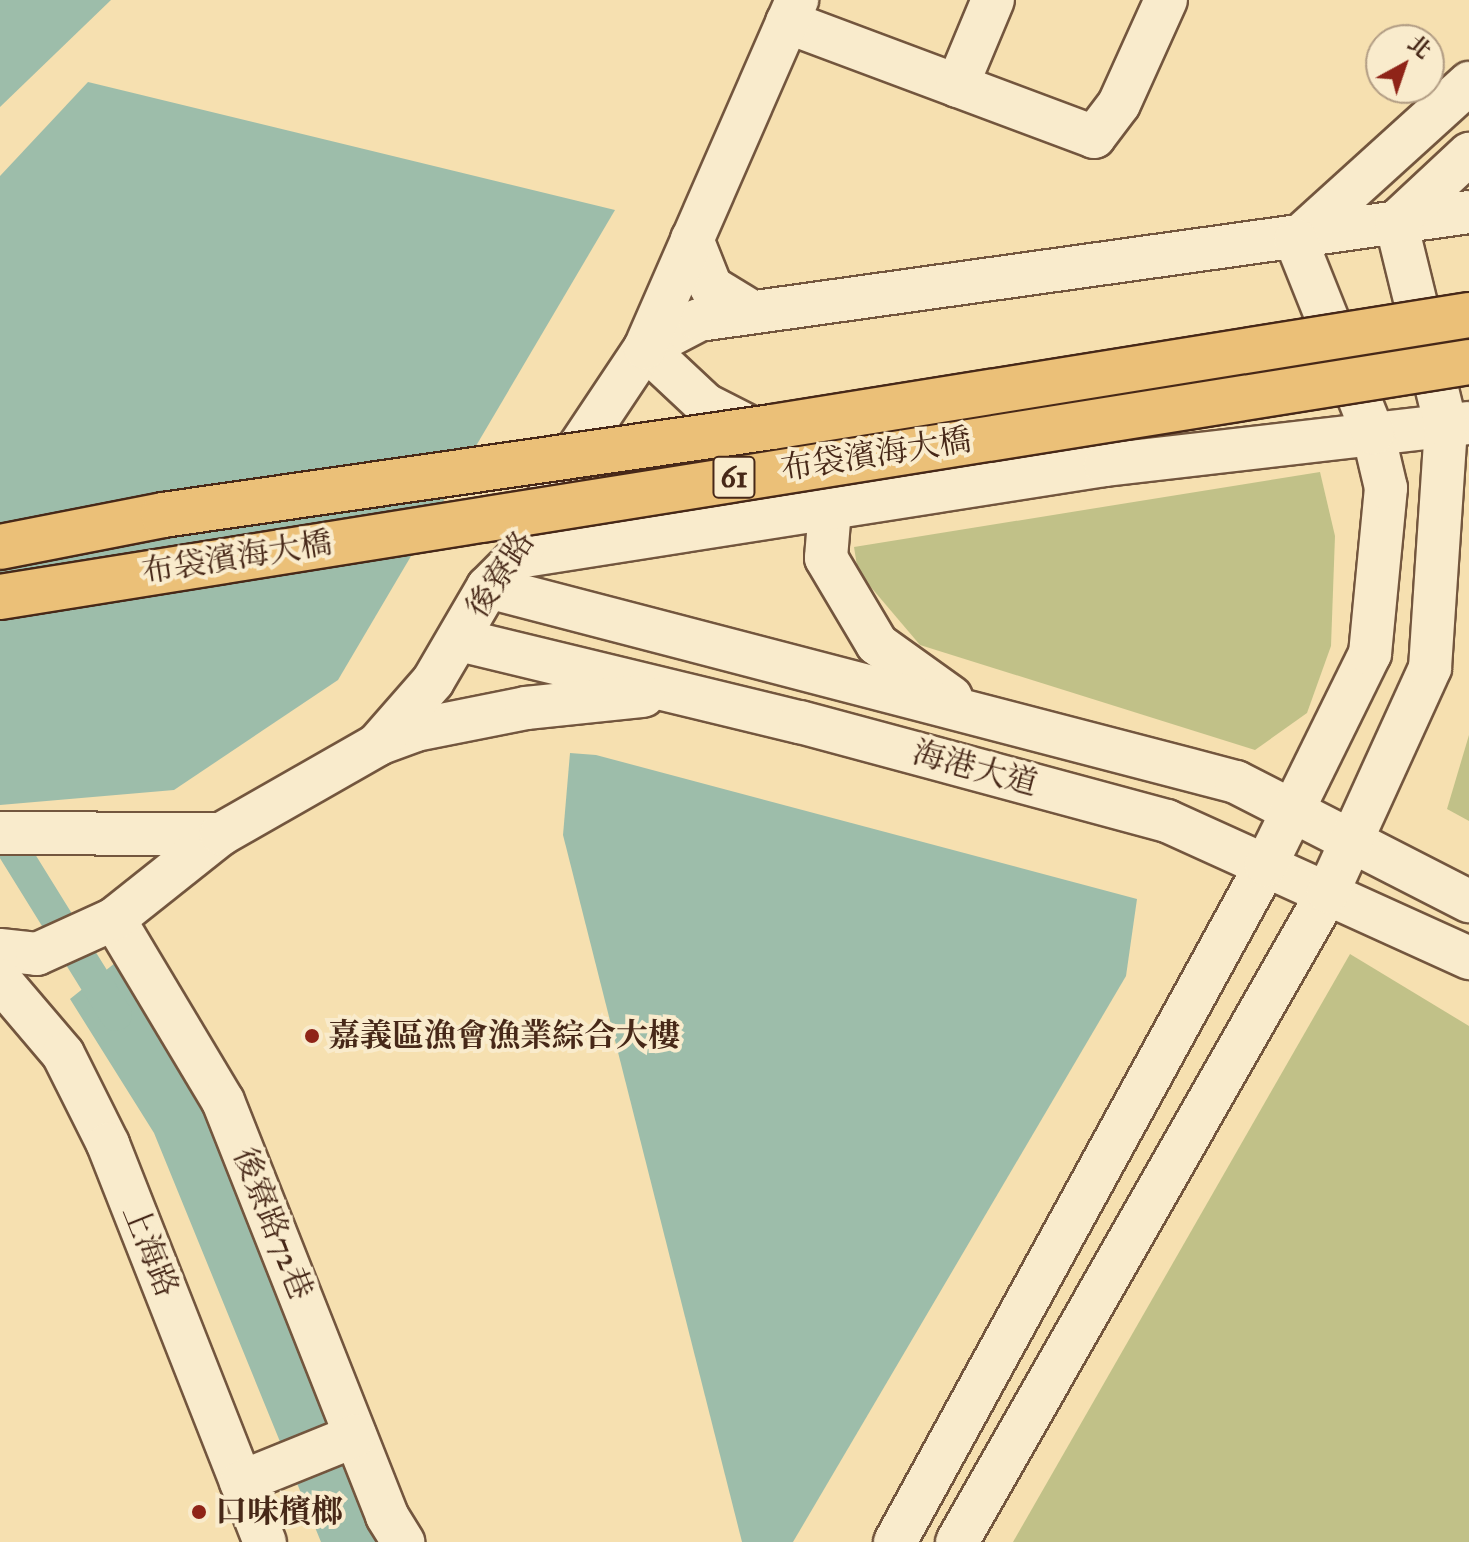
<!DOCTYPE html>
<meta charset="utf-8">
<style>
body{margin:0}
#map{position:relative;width:1469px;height:1542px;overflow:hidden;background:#f6e0b0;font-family:"IM FELL Great Primer","Noto Serif TC",serif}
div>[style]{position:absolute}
.green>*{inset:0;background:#c1c188}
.water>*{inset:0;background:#9dbdaa}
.canal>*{height:32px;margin:-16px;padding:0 16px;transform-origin:16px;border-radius:16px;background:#9dbdaa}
.roads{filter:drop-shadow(2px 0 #73563e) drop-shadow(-2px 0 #73563e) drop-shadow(0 2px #73563e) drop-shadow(0 -2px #73563e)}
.minor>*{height:42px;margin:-21px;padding:0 21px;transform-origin:21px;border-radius:21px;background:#f9ebcc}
.bridges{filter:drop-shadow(2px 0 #472818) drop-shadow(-2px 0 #472818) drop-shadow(0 2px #472818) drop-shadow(0 -2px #472818)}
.highway-bridge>*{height:44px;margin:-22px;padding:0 22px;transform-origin:22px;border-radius:22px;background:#ebc078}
.dots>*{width:22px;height:22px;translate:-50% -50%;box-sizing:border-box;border:4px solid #f9ebcc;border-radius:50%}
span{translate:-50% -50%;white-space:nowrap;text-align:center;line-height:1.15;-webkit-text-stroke:8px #f9ebcc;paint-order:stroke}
.shield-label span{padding:2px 6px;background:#f9ebcc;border:2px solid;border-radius:6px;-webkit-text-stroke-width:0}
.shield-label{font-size:30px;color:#472818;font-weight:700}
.street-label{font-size:32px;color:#472818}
.poi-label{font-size:32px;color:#472818;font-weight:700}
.left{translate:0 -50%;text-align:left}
.north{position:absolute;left:1365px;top:24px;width:80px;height:80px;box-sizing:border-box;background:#f9ebcc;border:2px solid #b29d84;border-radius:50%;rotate:40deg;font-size:22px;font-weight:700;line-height:32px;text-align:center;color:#472818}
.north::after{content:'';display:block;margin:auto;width:28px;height:36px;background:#8f2418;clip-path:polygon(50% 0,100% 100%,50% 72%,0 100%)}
</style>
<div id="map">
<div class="green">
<i style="clip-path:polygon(1320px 472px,1335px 536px,1331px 646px,1307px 713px,1255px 750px,920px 645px,858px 572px,854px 547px)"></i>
<i style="clip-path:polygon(1469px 735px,1469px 821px,1447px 809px)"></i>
<i style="clip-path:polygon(1350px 954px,1469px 1026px,1469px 1542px,1013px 1542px)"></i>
</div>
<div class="water">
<i style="clip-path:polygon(0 0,111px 0,0 107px)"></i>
<i style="clip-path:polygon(88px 82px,615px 210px,338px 680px,174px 790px,0 805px,0 176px)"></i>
<i style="clip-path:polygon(570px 753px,596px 755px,1137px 899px,1126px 976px,793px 1542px,742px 1542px,563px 835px)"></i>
<i style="clip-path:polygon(125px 955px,217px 1112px,395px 1542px,321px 1542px,154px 1133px,70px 999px)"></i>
</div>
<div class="canal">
<i style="left:0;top:828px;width:220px;rotate:58.2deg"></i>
</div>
<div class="roads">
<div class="minor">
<i style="left:787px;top:22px;width:328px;rotate:20.5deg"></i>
<i style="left:1094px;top:137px;width:41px;rotate:-52.9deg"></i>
<i style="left:1119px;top:104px;width:114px;rotate:-65.7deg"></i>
<i style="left:957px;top:86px;width:93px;rotate:-67.3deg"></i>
<i style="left:692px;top:239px;width:52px;rotate:68.4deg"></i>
<i style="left:711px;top:287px;width:48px;rotate:31.4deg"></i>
<i style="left:1296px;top:240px;width:234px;rotate:-42.2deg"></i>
<i style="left:645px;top:348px;width:61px;rotate:-27.4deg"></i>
<i style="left:699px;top:320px;width:778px;rotate:-7.98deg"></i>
<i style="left:645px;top:348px;width:83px;rotate:43.1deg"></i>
<i style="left:706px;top:405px;width:71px;rotate:26.9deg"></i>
<i style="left:830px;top:509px;width:49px;rotate:94.7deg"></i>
<i style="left:826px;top:558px;width:100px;rotate:59.3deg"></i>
<i style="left:877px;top:644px;width:91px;rotate:35.6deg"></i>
<i style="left:518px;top:557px;width:594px;rotate:-8.91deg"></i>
<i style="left:1105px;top:465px;width:366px;rotate:-6.6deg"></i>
<i style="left:488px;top:587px;width:773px;rotate:14.61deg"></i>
<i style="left:1236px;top:782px;width:262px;rotate:27.1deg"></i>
<i style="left:460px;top:640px;width:350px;rotate:13.6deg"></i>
<i style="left:800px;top:722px;width:380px;rotate:15.1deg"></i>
<i style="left:1167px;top:821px;width:332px;rotate:24.4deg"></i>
<i style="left:378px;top:744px;width:40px;rotate:-20.2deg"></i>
<i style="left:416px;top:730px;width:112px;rotate:-11.3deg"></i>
<i style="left:526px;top:708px;width:118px;rotate:-5.9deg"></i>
<i style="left:0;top:833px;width:221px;rotate:0.3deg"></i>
<i style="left:114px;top:919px;width:212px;rotate:59.1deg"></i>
<i style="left:223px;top:1101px;width:446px;rotate:68.4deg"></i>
<i style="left:387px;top:1516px;width:31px;rotate:58deg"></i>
<i style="left:0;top:950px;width:37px;rotate:6deg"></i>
<i style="left:37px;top:954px;width:85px;rotate:-24.4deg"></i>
<i style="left:114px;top:919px;width:137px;rotate:-38.5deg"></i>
<i style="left:221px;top:834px;width:180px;rotate:-29.7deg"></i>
<i style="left:377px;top:745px;width:85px;rotate:-48.8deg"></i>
<i style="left:433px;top:681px;width:109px;rotate:-59.7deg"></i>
<i style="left:488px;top:587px;width:42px;rotate:-45deg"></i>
<i style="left:518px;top:557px;width:86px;rotate:-63.1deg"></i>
<i style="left:557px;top:480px;width:159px;rotate:-56.3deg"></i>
<i style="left:645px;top:348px;width:380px;rotate:-66.4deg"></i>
<i style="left:0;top:980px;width:97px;rotate:49.6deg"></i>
<i style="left:63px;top:1054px;width:101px;rotate:63.4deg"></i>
<i style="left:108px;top:1144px;width:428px;rotate:68.5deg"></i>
<i style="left:241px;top:1482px;width:123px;rotate:-22deg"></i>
<i style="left:895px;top:1542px;width:772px;rotate:-61.28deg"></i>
<i style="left:1266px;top:865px;width:235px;rotate:-63.8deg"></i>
<i style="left:1370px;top:654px;width:167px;rotate:-84.5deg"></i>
<i style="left:1386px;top:488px;width:57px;rotate:-103.3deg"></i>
<i style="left:1373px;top:433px;width:208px;rotate:-111.8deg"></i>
<i style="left:957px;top:1542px;width:748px;rotate:-60.28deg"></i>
<i style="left:1328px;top:892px;width:246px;rotate:-65.5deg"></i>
<i style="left:1430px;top:668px;width:243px;rotate:-86.2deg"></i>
<i style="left:1446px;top:426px;width:210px;rotate:-103.8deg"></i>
<i style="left:1396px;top:222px;width:100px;rotate:-43deg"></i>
</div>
</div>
<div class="bridges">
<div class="highway-bridge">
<i style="left:0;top:547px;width:166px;rotate:-11.1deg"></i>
<i style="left:163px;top:515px;width:615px;rotate:-8.22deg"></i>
<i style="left:772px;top:427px;width:706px;rotate:-9.13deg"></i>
<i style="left:0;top:597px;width:1488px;rotate:-9.09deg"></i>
</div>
</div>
<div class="dots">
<i style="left:312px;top:1036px;background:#8f2418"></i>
<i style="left:199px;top:1512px;background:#8f2418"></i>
</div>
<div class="shield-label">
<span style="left:734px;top:477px">61</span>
</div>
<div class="street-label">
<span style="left:876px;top:455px;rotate:-9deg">布袋濱海大橋</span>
<span style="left:237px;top:558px;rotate:-9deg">布袋濱海大橋</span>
<span style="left:501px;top:575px;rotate:-57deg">後寮路</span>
<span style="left:975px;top:769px;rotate:15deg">海港大道</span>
<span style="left:272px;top:1224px;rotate:68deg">後寮路72巷</span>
<span style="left:150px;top:1251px;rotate:68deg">上海路</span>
</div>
<div class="poi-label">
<span class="left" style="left:328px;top:1036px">嘉義區漁會漁業綜合大樓</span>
<span class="left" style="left:215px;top:1512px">口味檳榔</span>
</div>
<div class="north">北</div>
</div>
